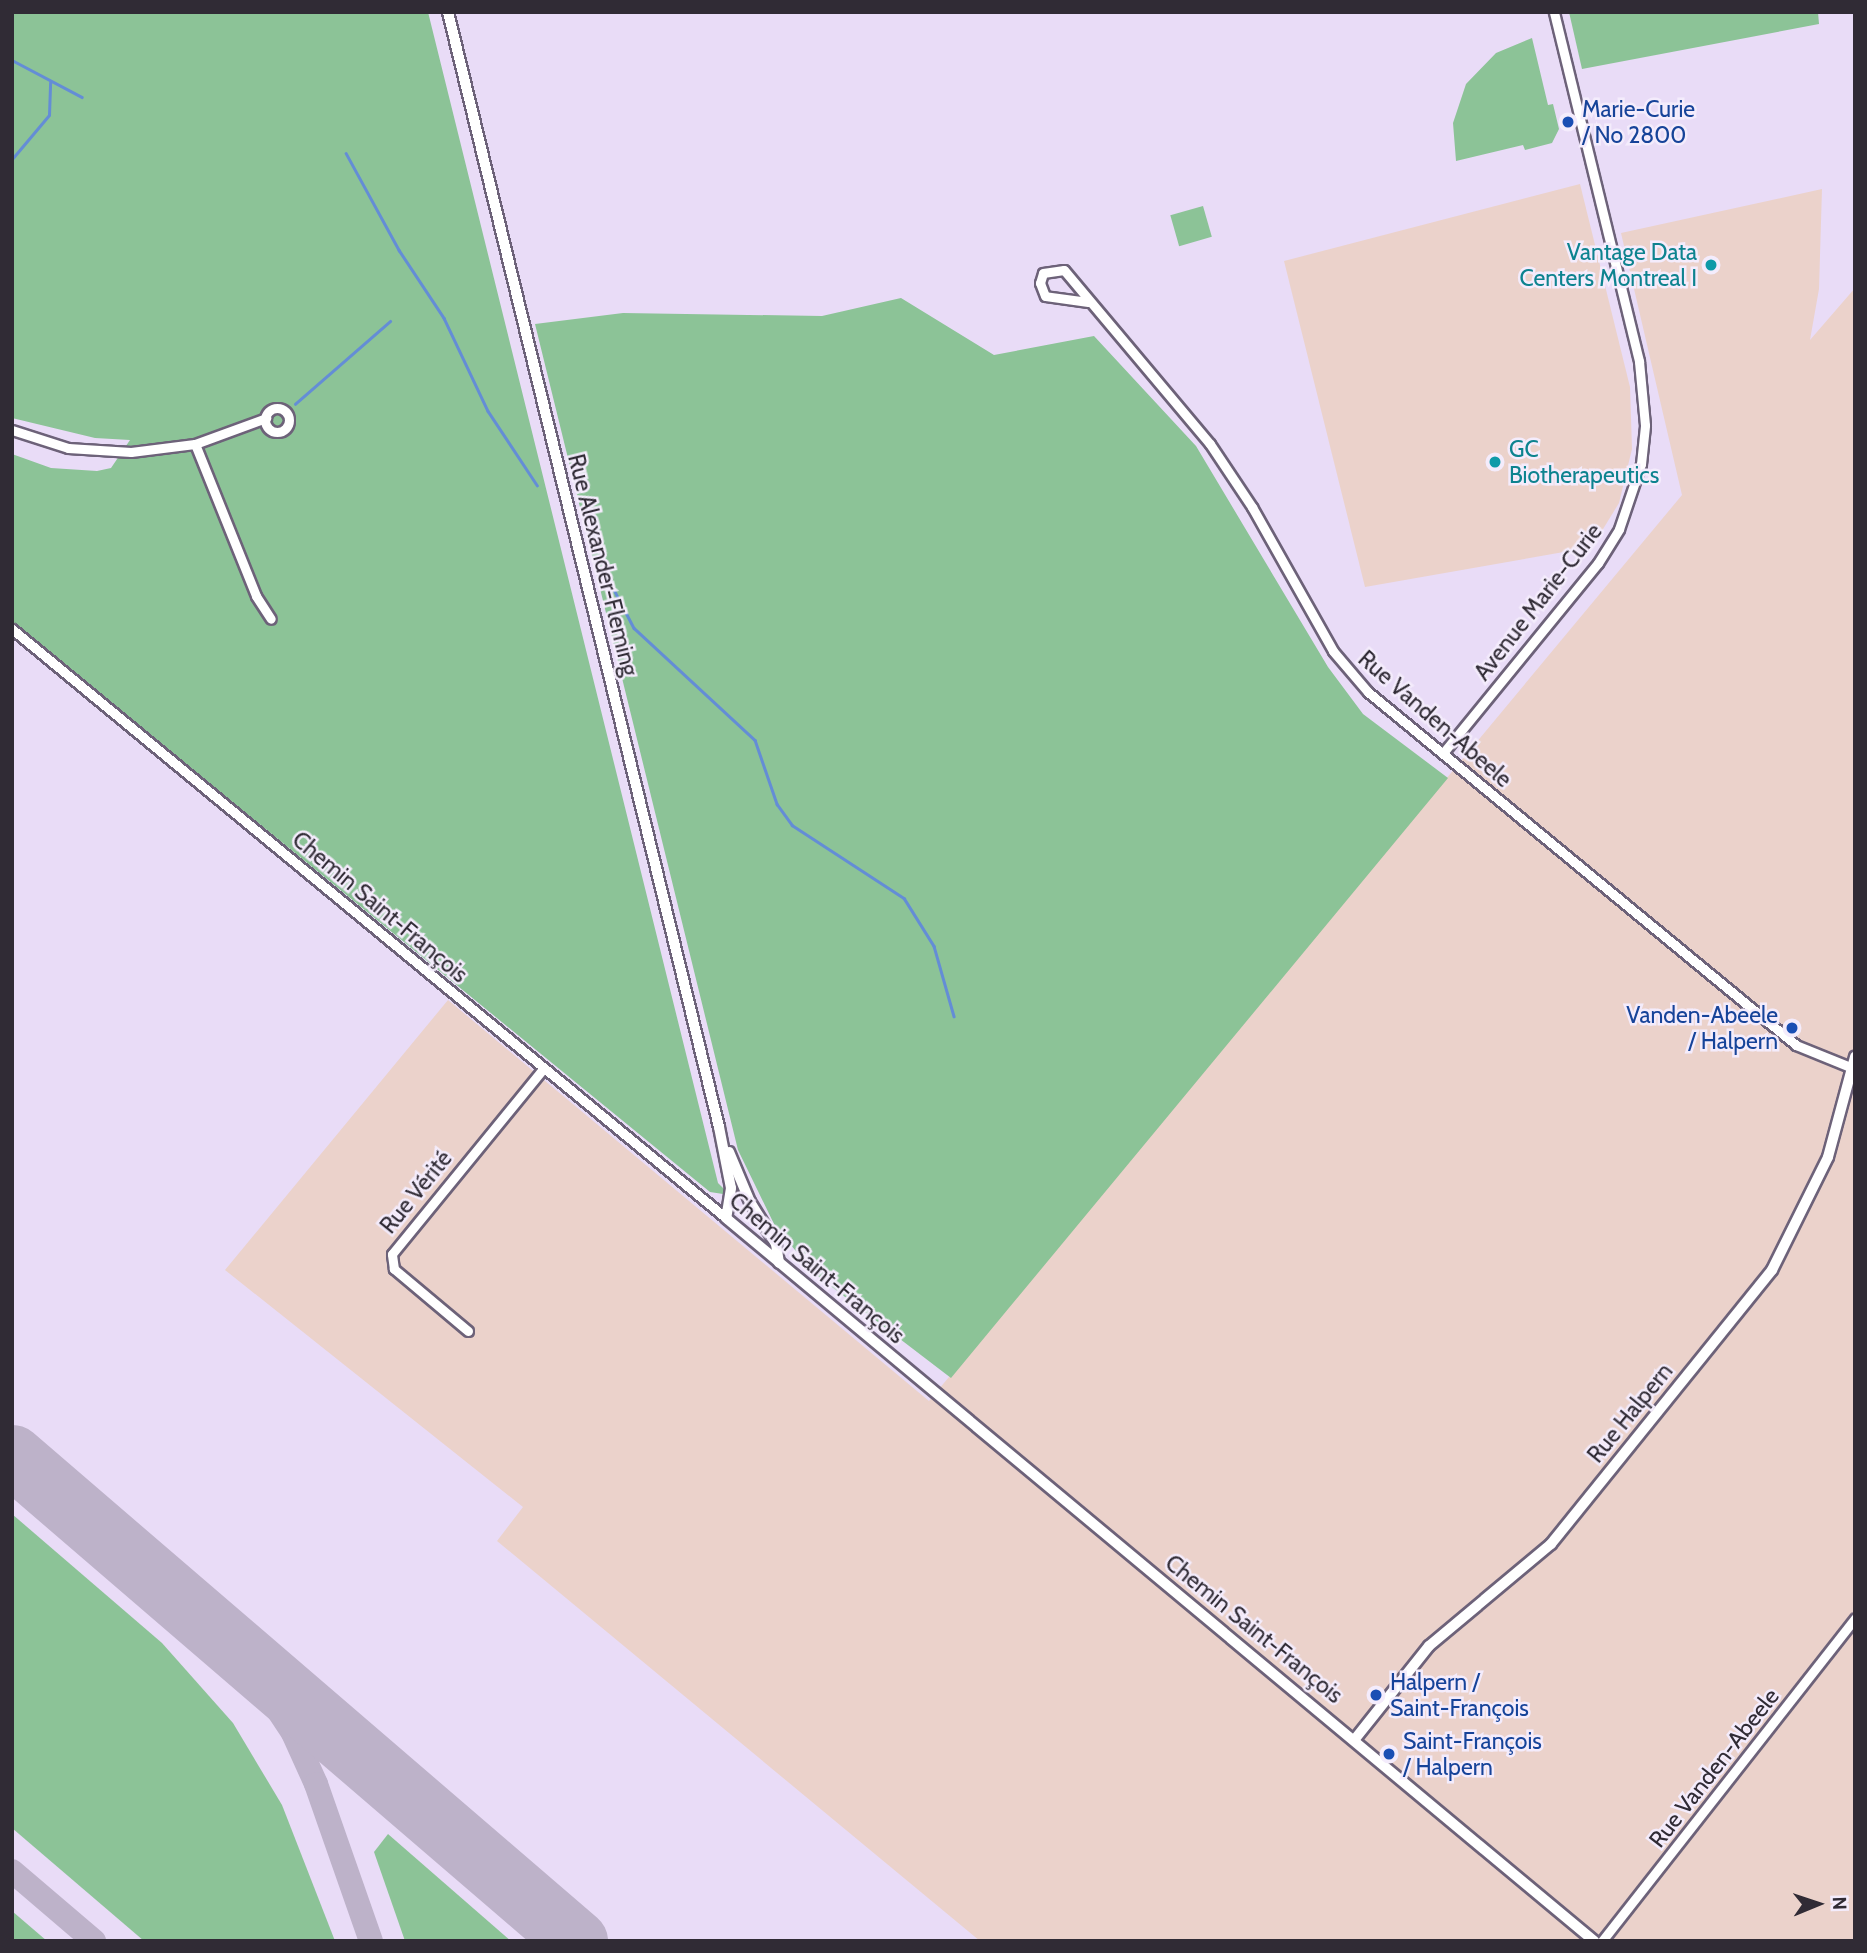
<!DOCTYPE html>
<meta charset="utf-8">
<style>
body{margin:0}
#map{position:relative;width:1867px;height:1953px;overflow:hidden;background:#e9dcf7;font-family:Cabin,sans-serif}
div>[style]{position:absolute}
.industrial>*{inset:0;background:#ebd2cb}
.green>*{inset:0;background:#8cc397;transform-origin:0 0}
.stream>*{height:2.5px;margin:-1.25px;padding:0 1.25px;transform-origin:1.25px;border-radius:1.25px;background:#648dd6}
.taxiway>*{height:24px;margin:-12px;padding:0 12px;transform-origin:12px;border-radius:12px;background:#bdb2c9}
.runway>*{height:63px;margin:-31.5px;padding:0 31.5px;transform-origin:31.5px;border-radius:31.5px;background:#bdb2c9}
.roads{filter:drop-shadow(2px 0 #6d6279) drop-shadow(-2px 0 #6d6279) drop-shadow(0 2px #6d6279) drop-shadow(0 -2px #6d6279)}
.minor>*{height:9px;margin:-4.5px;padding:0 4.5px;transform-origin:4.5px;border-radius:4.5px;background:#fff}
.minor>.ring{margin:-4.5px;padding:0;box-sizing:content-box;background:none;border:9px solid #fff;border-radius:50%}
.tertiary>*{height:10px;margin:-5px;padding:0 5px;transform-origin:5px;border-radius:5px;background:#fff}
.dots>*{width:19px;height:19px;translate:-50% -50%;box-sizing:border-box;border:4px solid #f4ecfc;border-radius:50%}
span{translate:-50% -50%;white-space:nowrap;text-align:center;line-height:1.15;-webkit-text-stroke:5px #f4ecfc;paint-order:stroke}
.transit-label{font-size:23px;color:#164399}
.left{translate:0 -50%;text-align:left}
.right{translate:-100% -50%;text-align:right}
.culture-label{font-size:23px;color:#0d838f}
.street-label{font-size:23px;color:#302b35}
.frame{position:absolute;inset:0;border:14px solid #302b35;pointer-events:none}
.north{position:absolute;left:1783px;top:1869px;width:70px;height:70px;-webkit-text-stroke:5px #f4ecfc;paint-order:stroke;rotate:88deg;font-size:19px;font-weight:700;line-height:28px;text-align:center;color:#302b35}
.north::after{content:'';display:block;margin:auto;width:24px;height:32px;background:#302b35;clip-path:polygon(50% 0,100% 100%,50% 72%,0 100%)}
</style>
<div id="map">
<div class="industrial">
<i style="clip-path:polygon(1580px 184px,1630px 387px,1632px 449px,1619px 503px,1592px 547px,1365px 587px,1284px 261px)"></i>
<i style="clip-path:polygon(1822px 189px,1819px 289px,1810px 340px,1855px 288px,1855px 1941px,980px 1941px,497px 1541px,523px 1507px,225px 1270px,448px 1000px,929px 1401px,1682px 495px,1621px 233px)"></i>
</div>
<div class="green">
<i style="clip-path:polygon(12px 12px,428px 12px,718px 1183px,726px 1191px,723px 1194px,710px 1192px,12px 622px,12px 454px,51px 468px,97px 471px,111px 468px,130px 440px,95px 438px,12px 418px)"></i>
<i style="clip-path:polygon(1569px 12px,1818px 12px,1819px 24px,1582px 69px)"></i>
<i style="clip-path:polygon(1532px 38px,1548px 105px,1553px 104px,1559px 129px,1552px 143px,1525px 150px,1523px 145px,1456px 161px,1453px 123px,1466px 84px,1496px 53px)"></i>
<i style="left:1203px;top:206px;width:32px;height:34px;rotate:74deg"></i>
<i style="clip-path:polygon(901px 298px,994px 355px,1094px 336px,1196px 446px,1328px 667px,1363px 714px,1448px 778px,951px 1378px,815px 1274px,775px 1226px,738px 1150px,535px 324px,623px 313px,822px 316px)"></i>
<i style="clip-path:polygon(12px 1514px,162px 1643px,233px 1723px,282px 1805px,335px 1941px,144px 1941px,12px 1828px)"></i>
<i style="clip-path:polygon(388px 1834px,511px 1941px,405px 1941px,374px 1852px)"></i>
<i style="clip-path:polygon(12px 1911px,47px 1941px,12px 1941px)"></i>
</div>
<div class="stream">
<i style="left:12px;top:60px;width:79px;rotate:27.9deg"></i>
<i style="left:346px;top:153px;width:111px;rotate:61.3deg"></i>
<i style="left:399px;top:250px;width:82px;rotate:56.5deg"></i>
<i style="left:444px;top:318px;width:103px;rotate:64.7deg"></i>
<i style="left:488px;top:411px;width:89px;rotate:56.5deg"></i>
<i style="left:12px;top:159px;width:57px;rotate:-49.9deg"></i>
<i style="left:49px;top:115px;width:32px;rotate:-88deg"></i>
<i style="left:295px;top:404px;width:126px;rotate:-41.1deg"></i>
<i style="left:609px;top:580px;width:54px;rotate:62.5deg"></i>
<i style="left:634px;top:628px;width:165px;rotate:42.8deg"></i>
<i style="left:755px;top:740px;width:68px;rotate:71deg"></i>
<i style="left:777px;top:804px;width:26px;rotate:54deg"></i>
<i style="left:792px;top:825px;width:134px;rotate:33.1deg"></i>
<i style="left:904px;top:898px;width:57px;rotate:58deg"></i>
<i style="left:934px;top:946px;width:73px;rotate:74.1deg"></i>
</div>
<div class="taxiway">
<i style="left:210px;top:1626px;width:62px;rotate:47deg"></i>
<i style="left:252px;top:1671px;width:74px;rotate:56.5deg"></i>
<i style="left:293px;top:1733px;width:56px;rotate:65.7deg"></i>
<i style="left:316px;top:1784px;width:166px;rotate:70.7deg"></i>
<i style="left:12px;top:1871px;width:108px;rotate:40.5deg"></i>
</div>
<div class="runway">
<i style="left:12px;top:1456px;width:744px;rotate:40.69deg"></i>
</div>
<div class="roads">
<div class="minor">
<i style="left:1088px;top:302px;width:43px;rotate:-172.1deg"></i>
<i style="left:1045px;top:296px;width:14px;rotate:-111deg"></i>
<i style="left:1040px;top:283px;width:10px;rotate:-73deg"></i>
<i style="left:1043px;top:273px;width:21px;rotate:-8deg"></i>
<i style="left:1064px;top:270px;width:227px;rotate:50deg"></i>
<i style="left:1210px;top:444px;width:76px;rotate:56.3deg"></i>
<i style="left:1252px;top:507px;width:165px;rotate:60.6deg"></i>
<i style="left:1333px;top:651px;width:54px;rotate:49.5deg"></i>
<i style="left:1368px;top:692px;width:555px;rotate:39.51deg"></i>
<i style="left:1796px;top:1045px;width:64px;rotate:22.1deg"></i>
<i class="ring" style="left:265px;top:408px;width:15px;height:15px"></i>
<i style="left:12px;top:430px;width:59px;rotate:17.8deg"></i>
<i style="left:68px;top:448px;width:63px;rotate:3.6deg"></i>
<i style="left:131px;top:452px;width:64px;rotate:-7.1deg"></i>
<i style="left:195px;top:444px;width:76px;rotate:-20.1deg"></i>
<i style="left:195px;top:444px;width:164px;rotate:68.1deg"></i>
<i style="left:256px;top:596px;width:27px;rotate:57deg"></i>
<i style="left:12px;top:629px;width:926px;rotate:39.52deg"></i>
<i style="left:1443px;top:753px;width:245px;rotate:-50.8deg"></i>
<i style="left:1598px;top:563px;width:40px;rotate:-58deg"></i>
<i style="left:1619px;top:529px;width:69px;rotate:-71.3deg"></i>
<i style="left:1641px;top:464px;width:39px;rotate:-84deg"></i>
<i style="left:1645px;top:425px;width:64px;rotate:-95.4deg"></i>
<i style="left:1639px;top:361px;width:359px;rotate:-103.7deg"></i>
<i style="left:468px;top:1331px;width:97px;rotate:-140deg"></i>
<i style="left:394px;top:1269px;width:15px;rotate:-98deg"></i>
<i style="left:392px;top:1254px;width:239px;rotate:-50.8deg"></i>
<i style="left:1602px;top:1941px;width:410px;rotate:-51.9deg"></i>
</div>
<div class="tertiary">
<i style="left:448px;top:12px;width:1147px;rotate:76.34deg"></i>
<i style="left:719px;top:1127px;width:62px;rotate:78.9deg"></i>
<i style="left:731px;top:1188px;width:30px;rotate:99deg"></i>
<i style="left:726px;top:1218px;width:1130px;rotate:39.79deg"></i>
<i style="left:729px;top:1152px;width:54px;rotate:67.2deg"></i>
<i style="left:750px;top:1202px;width:49px;rotate:58.2deg"></i>
<i style="left:776px;top:1244px;width:19px;rotate:81deg"></i>
<i style="left:1355px;top:1739px;width:119px;rotate:-51.5deg"></i>
<i style="left:1429px;top:1646px;width:159px;rotate:-39.9deg"></i>
<i style="left:1551px;top:1544px;width:352px;rotate:-51.1deg"></i>
<i style="left:1772px;top:1270px;width:126px;rotate:-63.6deg"></i>
<i style="left:1828px;top:1157px;width:104px;rotate:-74.9deg"></i>
</div>
</div>
<div class="dots">
<i style="left:1568px;top:122px;background:#1a4fb4"></i>
<i style="left:1711px;top:265px;background:#0f9aa8"></i>
<i style="left:1495px;top:462px;background:#0f9aa8"></i>
<i style="left:1792px;top:1028px;background:#1a4fb4"></i>
<i style="left:1376px;top:1695px;background:#1a4fb4"></i>
<i style="left:1389px;top:1754px;background:#1a4fb4"></i>
</div>
<div class="transit-label">
<span class="left" style="left:1582px;top:122px">Marie-Curie<br>/ No 2800</span>
<span class="right" style="left:1778px;top:1028px">Vanden-Abeele<br>/ Halpern</span>
<span class="left" style="left:1390px;top:1695px">Halpern /<br>Saint-François</span>
<span class="left" style="left:1403px;top:1754px">Saint-François<br>/ Halpern</span>
</div>
<div class="culture-label">
<span class="right" style="left:1697px;top:265px">Vantage Data<br>Centers Montreal I</span>
<span class="left" style="left:1509px;top:462px">GC<br>Biotherapeutics</span>
</div>
<div class="street-label">
<span style="left:603px;top:565px;rotate:76deg">Rue Alexander-Fleming</span>
<span style="left:1538px;top:602px;rotate:-52deg">Avenue Marie-Curie</span>
<span style="left:1435px;top:719px;rotate:41deg">Rue Vanden-Abeele</span>
<span style="left:380px;top:907px;rotate:40deg">Chemin Saint-François</span>
<span style="left:416px;top:1192px;rotate:-51deg">Rue Vérité</span>
<span style="left:817px;top:1268px;rotate:40deg">Chemin Saint-François</span>
<span style="left:1630px;top:1413px;rotate:-51deg">Rue Halpern</span>
<span style="left:1254px;top:1629px;rotate:39deg">Chemin Saint-François</span>
<span style="left:1714px;top:1768px;rotate:-52deg">Rue Vanden-Abeele</span>
</div>
<div class="frame"></div>
<div class="north">N</div>
</div>
